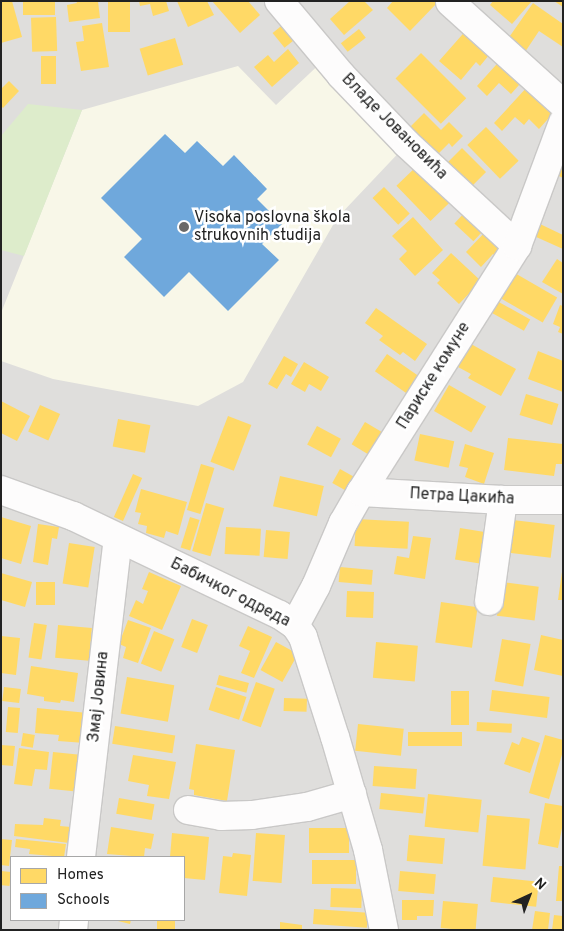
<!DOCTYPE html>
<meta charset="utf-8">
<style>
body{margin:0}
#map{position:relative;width:564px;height:931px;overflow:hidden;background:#f0eeeb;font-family:Overpass,sans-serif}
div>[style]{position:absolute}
.residential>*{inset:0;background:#dfdedc}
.education>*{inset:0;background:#f8f7e8}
.grass>*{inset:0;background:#ddeccb}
.homes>*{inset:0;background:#ffd966;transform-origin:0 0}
.schools>*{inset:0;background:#6fa8dc}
.roads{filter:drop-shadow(1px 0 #c9c8c7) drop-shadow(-1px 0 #c9c8c7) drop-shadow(0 1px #c9c8c7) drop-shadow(0 -1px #c9c8c7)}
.minor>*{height:28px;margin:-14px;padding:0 14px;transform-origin:14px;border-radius:14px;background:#fdfcfc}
.dots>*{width:14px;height:14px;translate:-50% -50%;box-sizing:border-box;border:2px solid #fff;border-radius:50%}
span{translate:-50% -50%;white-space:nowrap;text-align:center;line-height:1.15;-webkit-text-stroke:5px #fff;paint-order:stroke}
.street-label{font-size:16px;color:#222}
.poi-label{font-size:16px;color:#222}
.left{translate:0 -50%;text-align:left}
.frame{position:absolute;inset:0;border:2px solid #222;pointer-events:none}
.legend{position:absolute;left:10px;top:856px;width:175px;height:65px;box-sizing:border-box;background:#fff;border:1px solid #a7a7a7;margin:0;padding:6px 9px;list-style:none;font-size:15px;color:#222}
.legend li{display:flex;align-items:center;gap:10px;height:25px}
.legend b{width:25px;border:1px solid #a7a7a7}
.north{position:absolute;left:504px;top:871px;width:50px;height:50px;-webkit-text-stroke:4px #fff;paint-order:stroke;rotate:43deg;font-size:14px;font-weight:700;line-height:20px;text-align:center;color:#222}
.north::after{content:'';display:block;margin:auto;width:18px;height:22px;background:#222;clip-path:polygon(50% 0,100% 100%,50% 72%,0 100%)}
</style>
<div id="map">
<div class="residential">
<i style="clip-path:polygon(evenodd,1px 1px,563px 1px,563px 930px,1px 930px,1px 1px,11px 857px,184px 857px,184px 920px,11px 920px,11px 857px)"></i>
</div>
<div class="education">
<i style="clip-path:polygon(326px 58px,407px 144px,337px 218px,243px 382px,198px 406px,53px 379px,1px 361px,1px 313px,82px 110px,238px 66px,276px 105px)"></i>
</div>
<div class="grass">
<i style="clip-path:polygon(28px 104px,82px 110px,24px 256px,1px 250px,1px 136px)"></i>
</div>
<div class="homes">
<i style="clip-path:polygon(1px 1px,12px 1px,22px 37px,1px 43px)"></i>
<i style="left:23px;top:1px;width:32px;height:14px"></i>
<i style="clip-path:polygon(76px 1px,98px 1px,100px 18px,69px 22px,67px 5px,77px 3px)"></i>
<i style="left:108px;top:1px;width:22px;height:31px"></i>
<i style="clip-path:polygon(139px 1px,166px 1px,169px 11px,153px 16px,150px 4px,140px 6px)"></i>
<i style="clip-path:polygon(177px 1px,207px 1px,214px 15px,188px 27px)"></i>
<i style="clip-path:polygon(212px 1px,248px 1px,260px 15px,240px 33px)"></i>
<i style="clip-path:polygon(350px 1px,364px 1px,373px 10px,344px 35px,330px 19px)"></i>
<i style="clip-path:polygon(393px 1px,439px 1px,410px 31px,387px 8px)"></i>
<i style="clip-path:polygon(493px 1px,532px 1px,512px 24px,490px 5px)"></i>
<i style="clip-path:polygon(554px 1px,563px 1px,563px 7px)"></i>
<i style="clip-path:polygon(533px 3px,563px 24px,563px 47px,539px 31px,523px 55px,505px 43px)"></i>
<i style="left:56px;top:17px;width:34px;height:25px;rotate:88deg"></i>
<i style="clip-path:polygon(102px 23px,109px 67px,81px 71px,76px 42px,84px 41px,82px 26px)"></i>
<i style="left:285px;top:23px;width:19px;height:16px;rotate:51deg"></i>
<i style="clip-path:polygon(469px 27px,494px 49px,480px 66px,476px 62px,461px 80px,439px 61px)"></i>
<i style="left:359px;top:29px;width:11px;height:23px;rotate:52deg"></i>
<i style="left:175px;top:38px;width:28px;height:37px;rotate:73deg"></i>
<i style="clip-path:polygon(288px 49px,299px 63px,272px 87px,254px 67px,268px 55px,274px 62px)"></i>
<i style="left:421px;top:53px;width:64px;height:36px;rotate:45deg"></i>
<i style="clip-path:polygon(505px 55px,527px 76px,511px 94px,499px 83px,487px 96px,477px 86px)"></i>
<i style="left:41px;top:56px;width:15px;height:28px"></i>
<i style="clip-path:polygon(9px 81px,19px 91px,3px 108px,1px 106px,1px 89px)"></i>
<i style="clip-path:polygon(529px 85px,556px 110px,539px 129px,529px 119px,524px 125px,515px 117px,502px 131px,494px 123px)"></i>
<i style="clip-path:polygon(424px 113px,441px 130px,449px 122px,463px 136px,452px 147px,449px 143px,437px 155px,410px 127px)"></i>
<i style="left:486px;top:127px;width:47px;height:26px;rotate:46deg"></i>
<i style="left:462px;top:148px;width:34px;height:25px;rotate:45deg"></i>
<i style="clip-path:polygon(563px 164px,563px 178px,557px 175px)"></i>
<i style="left:418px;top:165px;width:49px;height:30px;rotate:46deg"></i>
<i style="left:384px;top:187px;width:37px;height:16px;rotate:46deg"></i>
<i style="left:466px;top:211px;width:26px;height:17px;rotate:43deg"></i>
<i style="clip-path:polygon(413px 217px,443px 250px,415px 276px,399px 259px,407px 251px,392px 236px)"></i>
<i style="clip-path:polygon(540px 224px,563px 235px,563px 249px,534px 236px)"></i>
<i style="clip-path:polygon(488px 229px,507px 246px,496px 257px,493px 254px,481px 267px,466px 252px)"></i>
<i style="clip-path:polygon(451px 253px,481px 281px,459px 304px,437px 283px,440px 280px,432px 273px)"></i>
<i style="clip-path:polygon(557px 259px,563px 263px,563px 294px,542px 282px)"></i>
<i style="left:513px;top:272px;width:51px;height:29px;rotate:30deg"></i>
<i style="left:497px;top:301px;width:38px;height:13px;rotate:29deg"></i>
<i style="clip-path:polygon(560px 305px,563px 306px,563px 334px,558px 332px,560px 327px,553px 324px)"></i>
<i style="clip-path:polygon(376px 308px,427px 344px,415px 361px,403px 352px,400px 355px,379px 340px,383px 336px,365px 323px)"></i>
<i style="clip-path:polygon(471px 344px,516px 369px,501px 396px,468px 378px,471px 374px,458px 367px)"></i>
<i style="clip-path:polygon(538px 351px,563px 361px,563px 392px,528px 379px)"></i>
<i style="left:387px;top:354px;width:42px;height:21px;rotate:35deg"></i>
<i style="clip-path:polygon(284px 356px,298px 364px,291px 377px,286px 374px,277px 389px,268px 384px)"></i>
<i style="clip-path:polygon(304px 362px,329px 377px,321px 391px,309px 384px,305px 392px,291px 384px)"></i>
<i style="left:449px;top:385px;width:43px;height:30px;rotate:30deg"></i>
<i style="left:526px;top:394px;width:34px;height:22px;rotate:17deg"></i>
<i style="clip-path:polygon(1px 401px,30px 416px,17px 441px,1px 433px)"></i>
<i style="left:40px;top:405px;width:22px;height:29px;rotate:24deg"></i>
<i style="left:228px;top:416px;width:25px;height:49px;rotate:21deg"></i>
<i style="left:118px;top:419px;width:33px;height:28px;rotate:11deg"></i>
<i style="left:365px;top:422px;width:23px;height:26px;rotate:31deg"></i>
<i style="left:317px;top:426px;width:27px;height:21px;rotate:28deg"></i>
<i style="left:420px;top:434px;width:35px;height:27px;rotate:12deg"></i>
<i style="clip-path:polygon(508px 438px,563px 444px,562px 464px,556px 464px,554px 476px,504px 470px)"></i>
<i style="clip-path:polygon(465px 444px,494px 453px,484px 484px,465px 477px,468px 468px,459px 466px)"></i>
<i style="left:201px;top:464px;width:14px;height:48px;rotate:17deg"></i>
<i style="left:340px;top:469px;width:21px;height:16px;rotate:29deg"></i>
<i style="left:133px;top:474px;width:10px;height:47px;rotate:24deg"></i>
<i style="left:280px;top:476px;width:45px;height:31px;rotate:13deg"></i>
<i style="clip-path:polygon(141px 489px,187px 502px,178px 535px,166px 531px,164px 538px,146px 533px,147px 526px,138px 524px,141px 513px,135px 512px)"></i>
<i style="left:206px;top:503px;width:19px;height:50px;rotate:16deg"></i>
<i style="clip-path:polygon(1px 517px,31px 526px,21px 564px,1px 558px)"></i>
<i style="left:190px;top:517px;width:10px;height:32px;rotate:17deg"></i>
<i style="left:356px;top:519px;width:53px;height:27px;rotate:3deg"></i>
<i style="left:513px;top:520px;width:42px;height:33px;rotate:7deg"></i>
<i style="clip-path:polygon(38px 524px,59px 527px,57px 539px,52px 538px,48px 565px,33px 562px)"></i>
<i style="left:226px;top:527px;width:35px;height:27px;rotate:3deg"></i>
<i style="left:460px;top:528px;width:25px;height:32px;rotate:9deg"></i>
<i style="left:266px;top:530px;width:24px;height:27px;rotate:5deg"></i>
<i style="clip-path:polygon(413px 536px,431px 538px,425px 579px,394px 574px,397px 556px,409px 558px)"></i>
<i style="left:69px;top:543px;width:26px;height:41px;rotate:9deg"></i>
<i style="left:340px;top:567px;width:33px;height:15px;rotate:5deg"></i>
<i style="clip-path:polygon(149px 572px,181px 586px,162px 630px,129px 616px,136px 600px,143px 604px,148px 591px,142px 589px)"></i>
<i style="clip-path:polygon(562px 572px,563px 572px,563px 600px,558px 600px)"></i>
<i style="clip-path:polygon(1px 573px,32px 582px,25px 607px,1px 600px)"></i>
<i style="left:36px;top:582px;width:19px;height:23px"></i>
<i style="left:501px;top:582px;width:38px;height:34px;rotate:7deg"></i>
<i style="left:347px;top:591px;width:27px;height:26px;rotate:2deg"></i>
<i style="left:441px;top:602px;width:37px;height:41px;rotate:8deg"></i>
<i style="left:192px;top:619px;width:17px;height:30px;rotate:21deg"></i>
<i style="clip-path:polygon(128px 620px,151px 628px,138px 663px,123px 658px,126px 647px,119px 644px)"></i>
<i style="left:34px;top:623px;width:13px;height:35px;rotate:9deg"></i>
<i style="left:58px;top:625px;width:34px;height:33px;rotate:5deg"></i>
<i style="clip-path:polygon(248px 626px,272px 637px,254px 678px,241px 673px,250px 651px,239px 646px)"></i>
<i style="left:154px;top:631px;width:22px;height:35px;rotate:22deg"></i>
<i style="clip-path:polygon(541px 635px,563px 640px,563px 676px,534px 670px)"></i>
<i style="clip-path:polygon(1px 636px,20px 638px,16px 675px,1px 673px)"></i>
<i style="left:502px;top:639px;width:29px;height:43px;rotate:10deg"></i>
<i style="left:276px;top:642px;width:25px;height:32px;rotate:29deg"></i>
<i style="left:376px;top:642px;width:42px;height:36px;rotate:5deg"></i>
<i style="clip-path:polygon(31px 666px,78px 673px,74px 702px,61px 700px,60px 703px,44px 701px,44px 697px,27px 694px)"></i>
<i style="left:219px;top:675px;width:31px;height:10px;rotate:15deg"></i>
<i style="left:127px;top:677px;width:48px;height:37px;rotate:10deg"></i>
<i style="left:256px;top:682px;width:20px;height:41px;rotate:20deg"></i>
<i style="left:4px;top:687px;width:17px;height:14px;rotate:7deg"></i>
<i style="left:216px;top:687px;width:32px;height:24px;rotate:18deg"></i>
<i style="left:492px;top:690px;width:58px;height:21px;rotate:7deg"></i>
<i style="left:451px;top:691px;width:18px;height:34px"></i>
<i style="left:284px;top:698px;width:23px;height:13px;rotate:2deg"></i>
<i style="left:8px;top:707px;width:12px;height:25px;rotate:5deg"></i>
<i style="clip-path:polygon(37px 708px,88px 713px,85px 743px,58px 741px,59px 735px,35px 733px)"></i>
<i style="left:477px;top:722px;width:35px;height:9px;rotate:3deg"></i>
<i style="left:358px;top:724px;width:46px;height:27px;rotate:6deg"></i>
<i style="left:115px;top:726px;width:61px;height:18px;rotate:9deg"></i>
<i style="left:408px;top:732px;width:54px;height:14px"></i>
<i style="left:23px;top:733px;width:12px;height:13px;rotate:9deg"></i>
<i style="clip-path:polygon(545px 735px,563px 740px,563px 751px,549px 799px,529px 793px)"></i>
<i style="clip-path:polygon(522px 737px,540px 743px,530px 773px,504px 764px,512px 742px,519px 745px)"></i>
<i style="clip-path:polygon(196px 744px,235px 750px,227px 801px,194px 795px,194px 790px,189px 789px)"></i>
<i style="clip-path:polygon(1px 745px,15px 746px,13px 766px,1px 765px)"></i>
<i style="clip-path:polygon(19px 748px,49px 752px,47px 770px,35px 769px,32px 786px,14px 784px)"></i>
<i style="left:53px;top:752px;width:27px;height:37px;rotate:6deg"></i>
<i style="clip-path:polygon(133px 755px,176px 762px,169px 799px,147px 796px,149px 785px,128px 781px)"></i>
<i style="left:374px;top:766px;width:43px;height:20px;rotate:4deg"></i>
<i style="left:381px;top:793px;width:44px;height:16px;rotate:6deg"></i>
<i style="left:428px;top:794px;width:54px;height:33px;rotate:6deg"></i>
<i style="left:119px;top:798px;width:36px;height:16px;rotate:10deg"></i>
<i style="clip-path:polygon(545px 803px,563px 806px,563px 823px,558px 848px,538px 844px)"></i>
<i style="left:487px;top:815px;width:43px;height:51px;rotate:5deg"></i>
<i style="clip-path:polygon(44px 818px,61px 820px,60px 826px,71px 827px,69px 843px,14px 836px,15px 824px,43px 825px)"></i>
<i style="clip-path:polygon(111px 827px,154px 834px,151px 849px,145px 848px,144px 857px,107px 854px)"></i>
<i style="left:309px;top:828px;width:40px;height:25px"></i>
<i style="clip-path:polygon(172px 833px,209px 837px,205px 880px,184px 878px,184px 857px,170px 857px)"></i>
<i style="left:256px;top:833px;width:29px;height:48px;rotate:4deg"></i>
<i style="left:409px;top:835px;width:36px;height:26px;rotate:5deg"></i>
<i style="clip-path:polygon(1px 839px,12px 840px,9px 866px,1px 865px)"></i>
<i style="clip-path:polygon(16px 839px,66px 844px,64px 857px,29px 854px,30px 849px,15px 847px)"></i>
<i style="clip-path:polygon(233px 853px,251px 855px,247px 896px,219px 893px,223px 856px,232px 857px)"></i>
<i style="left:312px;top:860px;width:44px;height:24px"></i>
<i style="clip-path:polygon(559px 866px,563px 866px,563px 901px,556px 901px)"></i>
<i style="left:1px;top:871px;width:10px;height:14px;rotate:6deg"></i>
<i style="left:400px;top:871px;width:36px;height:20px;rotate:5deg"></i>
<i style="left:493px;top:877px;width:46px;height:25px;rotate:6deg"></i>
<i style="left:331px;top:888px;width:31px;height:19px;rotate:2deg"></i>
<i style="clip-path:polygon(402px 900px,434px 900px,433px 916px,417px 916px,417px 920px,402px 920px)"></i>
<i style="left:443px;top:901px;width:35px;height:27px;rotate:5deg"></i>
<i style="left:314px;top:909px;width:54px;height:15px;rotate:4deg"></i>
<i style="clip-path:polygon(535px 911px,550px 913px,548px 930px,532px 930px)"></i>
<i style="clip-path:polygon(554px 915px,563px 916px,563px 930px,552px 930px)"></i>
<i style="clip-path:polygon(114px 920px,131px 920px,130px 924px)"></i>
<i style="left:157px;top:920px;width:18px;height:10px"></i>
<i style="clip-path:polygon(280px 922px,302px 925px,302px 930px,280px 930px)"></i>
</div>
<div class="schools">
<i style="clip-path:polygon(165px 134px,185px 153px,197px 141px,223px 166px,234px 155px,267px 189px,257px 199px,282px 224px,262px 244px,279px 260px,228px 311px,189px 272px,164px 297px,124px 257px,142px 239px,101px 198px)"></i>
</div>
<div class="roads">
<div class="minor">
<i style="left:279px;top:1px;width:97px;rotate:50deg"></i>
<i style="left:341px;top:75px;width:95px;rotate:46.3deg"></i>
<i style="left:407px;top:144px;width:150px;rotate:42.8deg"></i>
<i style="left:450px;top:2px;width:152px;rotate:42.1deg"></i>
<i style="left:1px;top:490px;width:77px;rotate:19.9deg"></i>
<i style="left:73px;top:516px;width:229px;rotate:25.6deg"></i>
<i style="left:280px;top:615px;width:18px;rotate:34deg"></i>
<i style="left:295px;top:625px;width:14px;rotate:56deg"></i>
<i style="left:303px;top:637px;width:105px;rotate:72.3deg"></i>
<i style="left:335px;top:737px;width:118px;rotate:73.7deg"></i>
<i style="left:368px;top:850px;width:82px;rotate:78.7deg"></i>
<i style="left:361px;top:492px;width:142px;rotate:3.2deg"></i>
<i style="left:503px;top:500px;width:60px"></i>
<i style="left:489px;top:601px;width:102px;rotate:-82.1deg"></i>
<i style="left:295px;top:625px;width:44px;rotate:-61.7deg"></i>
<i style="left:316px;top:586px;width:69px;rotate:-66.8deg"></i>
<i style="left:343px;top:523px;width:36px;rotate:-60deg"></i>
<i style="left:361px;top:492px;width:291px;rotate:-57.6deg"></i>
<i style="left:517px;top:246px;width:132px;rotate:-69.6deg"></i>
<i style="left:188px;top:810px;width:34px;rotate:10deg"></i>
<i style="left:221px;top:816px;width:31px;rotate:-2deg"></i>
<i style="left:252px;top:815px;width:56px;rotate:-8.3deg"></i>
<i style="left:307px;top:807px;width:47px;rotate:-16.1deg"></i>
<i style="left:81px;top:857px;width:321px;rotate:-83.4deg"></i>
<i style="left:73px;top:930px;width:10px;rotate:-84deg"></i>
</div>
</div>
<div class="dots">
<i style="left:184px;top:227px;background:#6a6968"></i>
</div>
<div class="street-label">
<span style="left:394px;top:127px;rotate:45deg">Владе Јовановића</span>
<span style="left:434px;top:376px;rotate:-58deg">Париске комуне</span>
<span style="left:462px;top:497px;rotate:3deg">Петра Цакића</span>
<span style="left:230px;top:593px;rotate:27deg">Бабичког одреда</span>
<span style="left:99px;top:697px;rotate:-84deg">Змај Јовина</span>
</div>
<div class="poi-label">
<span class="left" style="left:194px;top:227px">Visoka poslovna škola<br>strukovnih studija</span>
</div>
<div class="frame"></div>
<ul class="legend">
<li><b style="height:14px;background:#ffd966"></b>Homes</li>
<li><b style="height:14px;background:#6fa8dc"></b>Schools</li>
</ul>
<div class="north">N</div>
</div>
